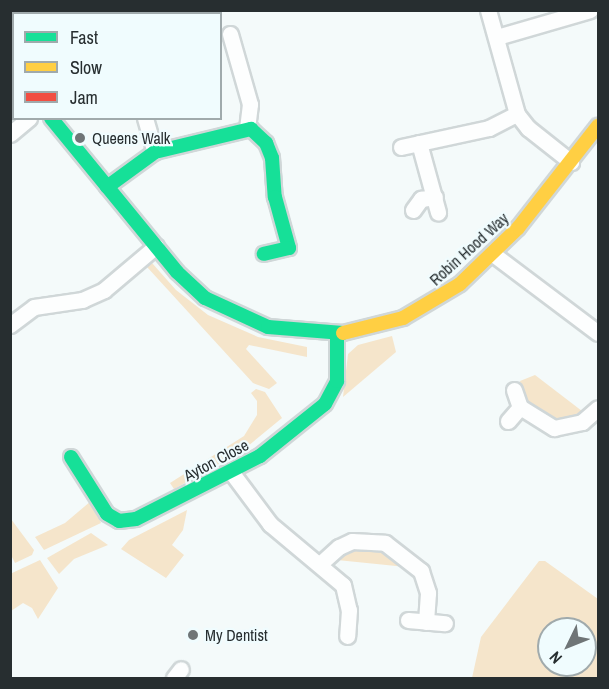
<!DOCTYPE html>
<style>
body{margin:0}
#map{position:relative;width:609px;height:689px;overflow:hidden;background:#f4fafa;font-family:"Archivo Narrow",sans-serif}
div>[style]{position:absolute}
.green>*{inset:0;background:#f5e5cb}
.roads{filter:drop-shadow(2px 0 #d0d7d8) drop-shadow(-2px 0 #d0d7d8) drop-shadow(0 2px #d0d7d8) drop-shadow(0 -2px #d0d7d8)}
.street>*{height:15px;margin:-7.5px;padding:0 7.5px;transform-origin:7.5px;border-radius:7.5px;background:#fdfefe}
.fast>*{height:14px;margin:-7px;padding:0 7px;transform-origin:7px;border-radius:7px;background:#16e098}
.slow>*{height:14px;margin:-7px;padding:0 7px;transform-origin:7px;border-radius:7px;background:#ffcf43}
.jam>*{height:14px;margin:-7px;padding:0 7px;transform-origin:7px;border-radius:7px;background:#f24e42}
.dots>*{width:16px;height:16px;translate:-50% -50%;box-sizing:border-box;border:3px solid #f0fcfe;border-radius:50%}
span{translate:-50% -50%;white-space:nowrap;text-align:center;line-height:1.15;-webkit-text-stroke:4.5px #f0fcfe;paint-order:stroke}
.poi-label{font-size:16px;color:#272e30}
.left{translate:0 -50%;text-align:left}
.street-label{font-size:16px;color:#272e30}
.frame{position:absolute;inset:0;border:12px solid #272e30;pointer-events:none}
.legend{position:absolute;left:12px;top:12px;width:210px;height:108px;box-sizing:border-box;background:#f0fcfe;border:2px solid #a0aaac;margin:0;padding:8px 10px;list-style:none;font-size:18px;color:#272e30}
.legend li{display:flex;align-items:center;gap:12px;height:30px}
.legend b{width:30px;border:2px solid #a0aaac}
.north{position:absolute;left:537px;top:617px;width:60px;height:60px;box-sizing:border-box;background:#f0fcfe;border:2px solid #a0aaac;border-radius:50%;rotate:227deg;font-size:16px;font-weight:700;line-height:24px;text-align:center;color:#272e30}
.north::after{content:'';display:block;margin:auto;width:21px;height:27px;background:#6f7577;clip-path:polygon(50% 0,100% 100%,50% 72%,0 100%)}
</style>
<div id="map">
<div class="green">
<i style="clip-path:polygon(10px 11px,11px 10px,102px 11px,14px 14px,11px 51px)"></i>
<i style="clip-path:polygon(152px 263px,176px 290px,208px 315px,258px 337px,307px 347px,307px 357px,249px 345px,246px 349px,277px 383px,269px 389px,253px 383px,147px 267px)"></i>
<i style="clip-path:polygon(392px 336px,396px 352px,343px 397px,348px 354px,358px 345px)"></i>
<i style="clip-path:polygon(535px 375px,582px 411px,561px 422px,532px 407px,523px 399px,520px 381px)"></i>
<i style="clip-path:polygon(256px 389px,265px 392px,282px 418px,242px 451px,174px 489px,170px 483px,244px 436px,257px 415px,257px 401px,251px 393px)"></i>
<i style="clip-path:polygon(91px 501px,101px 523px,44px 550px,35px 537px,65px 523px)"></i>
<i style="clip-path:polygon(187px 510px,183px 530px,172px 545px,184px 555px,166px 578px,121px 549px,129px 540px)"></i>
<i style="clip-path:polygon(11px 519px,34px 550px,32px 555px,15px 563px,11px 555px)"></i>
<i style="clip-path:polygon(91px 533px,108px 545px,74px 559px,59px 574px,47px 558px)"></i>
<i style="clip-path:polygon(351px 547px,380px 548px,406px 567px,337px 560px)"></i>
<i style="clip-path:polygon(40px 560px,58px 588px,38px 619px,32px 608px,23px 603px,11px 611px,10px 574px)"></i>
<i style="clip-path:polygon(evenodd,539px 561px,545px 561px,598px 599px,598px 678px,472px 678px,481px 637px,539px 561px,549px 629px,585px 629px,585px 665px,549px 665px,549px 629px)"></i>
</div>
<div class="roads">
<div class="street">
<i style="left:488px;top:10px;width:108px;rotate:74.4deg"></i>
<i style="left:517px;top:114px;width:18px;rotate:52deg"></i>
<i style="left:528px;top:128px;width:55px;rotate:38.3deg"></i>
<i style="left:230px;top:34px;width:73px;rotate:74.1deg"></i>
<i style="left:250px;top:104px;width:25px;rotate:97deg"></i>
<i style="left:497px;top:37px;width:97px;rotate:-16.2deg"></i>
<i style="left:145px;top:118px;width:35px;rotate:74deg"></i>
<i style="left:10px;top:134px;width:25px;rotate:-40deg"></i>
<i style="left:419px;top:143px;width:72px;rotate:74.6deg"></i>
<i style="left:401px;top:147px;width:90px;rotate:-12.2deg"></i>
<i style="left:489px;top:128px;width:31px;rotate:-27deg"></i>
<i style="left:413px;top:210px;width:14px;rotate:-54deg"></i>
<i style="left:421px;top:199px;width:14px;rotate:-8deg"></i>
<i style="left:493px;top:254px;width:131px;rotate:37deg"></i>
<i style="left:10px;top:325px;width:30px;rotate:-37deg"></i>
<i style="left:34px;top:307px;width:49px;rotate:-8.3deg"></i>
<i style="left:82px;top:300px;width:24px;rotate:-24deg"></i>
<i style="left:104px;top:290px;width:68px;rotate:-40.2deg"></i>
<i style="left:514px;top:390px;width:18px;rotate:71deg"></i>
<i style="left:520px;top:407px;width:40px;rotate:32deg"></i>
<i style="left:554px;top:428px;width:29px;rotate:-12deg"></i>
<i style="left:582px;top:422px;width:21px;rotate:-41deg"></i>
<i style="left:508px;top:421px;width:18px;rotate:-49deg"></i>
<i style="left:232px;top:473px;width:64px;rotate:53.3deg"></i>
<i style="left:270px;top:524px;width:95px;rotate:39.9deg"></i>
<i style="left:343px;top:585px;width:26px;rotate:77deg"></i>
<i style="left:349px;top:610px;width:26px;rotate:94deg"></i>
<i style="left:321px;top:563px;width:24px;rotate:-42deg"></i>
<i style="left:339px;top:547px;width:14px;rotate:-25deg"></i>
<i style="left:352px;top:541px;width:33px;rotate:3deg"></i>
<i style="left:385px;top:543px;width:46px;rotate:37.9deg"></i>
<i style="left:421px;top:571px;width:23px;rotate:72deg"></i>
<i style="left:428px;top:593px;width:29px;rotate:94deg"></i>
<i style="left:408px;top:620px;width:37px;rotate:5deg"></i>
<i style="left:174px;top:678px;width:11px;rotate:-52deg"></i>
</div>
<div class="fast">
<i style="left:51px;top:118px;width:199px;rotate:50.7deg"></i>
<i style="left:177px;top:272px;width:38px;rotate:43deg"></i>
<i style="left:205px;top:298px;width:69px;rotate:24.7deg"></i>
<i style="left:268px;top:327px;width:75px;rotate:4.6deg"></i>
<i style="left:107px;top:187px;width:59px;rotate:-36.1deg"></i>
<i style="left:155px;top:152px;width:99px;rotate:-13.5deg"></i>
<i style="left:251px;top:129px;width:21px;rotate:43deg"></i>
<i style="left:266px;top:143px;width:16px;rotate:68deg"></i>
<i style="left:272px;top:158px;width:39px;rotate:86deg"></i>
<i style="left:275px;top:197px;width:53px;rotate:74.6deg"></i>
<i style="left:289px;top:248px;width:26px;rotate:167deg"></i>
<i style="left:71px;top:457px;width:67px;rotate:57.7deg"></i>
<i style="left:107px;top:514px;width:14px;rotate:30deg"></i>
<i style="left:119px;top:521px;width:17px;rotate:-7deg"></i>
<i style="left:136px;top:519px;width:139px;rotate:-26.9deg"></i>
<i style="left:260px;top:456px;width:83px;rotate:-38.7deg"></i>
<i style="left:325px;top:404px;width:26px;rotate:-62deg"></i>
<i style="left:337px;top:381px;width:47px;rotate:-90deg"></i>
</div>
<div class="slow">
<i style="left:343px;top:333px;width:62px;rotate:-14deg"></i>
<i style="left:403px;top:318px;width:66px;rotate:-30.8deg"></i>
<i style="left:460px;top:284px;width:81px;rotate:-44deg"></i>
<i style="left:518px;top:228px;width:130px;rotate:-51.9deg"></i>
</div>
<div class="jam">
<i style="left:10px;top:70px;width:6px;rotate:45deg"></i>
</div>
</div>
<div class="dots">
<i style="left:80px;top:138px;background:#6f7577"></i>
<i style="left:193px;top:635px;background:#6f7577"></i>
</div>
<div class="poi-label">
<span class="left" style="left:92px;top:138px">Queens Walk</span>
<span class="left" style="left:205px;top:635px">My Dentist</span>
</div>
<div class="street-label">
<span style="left:469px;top:249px;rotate:-42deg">Robin Hood Way</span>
<span style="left:216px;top:460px;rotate:-28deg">Ayton Close</span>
</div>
<div class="frame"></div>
<ul class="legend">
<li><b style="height:8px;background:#16e098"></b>Fast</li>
<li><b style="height:8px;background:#ffcf43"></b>Slow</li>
<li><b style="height:8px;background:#f24e42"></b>Jam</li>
</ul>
<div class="north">N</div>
</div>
